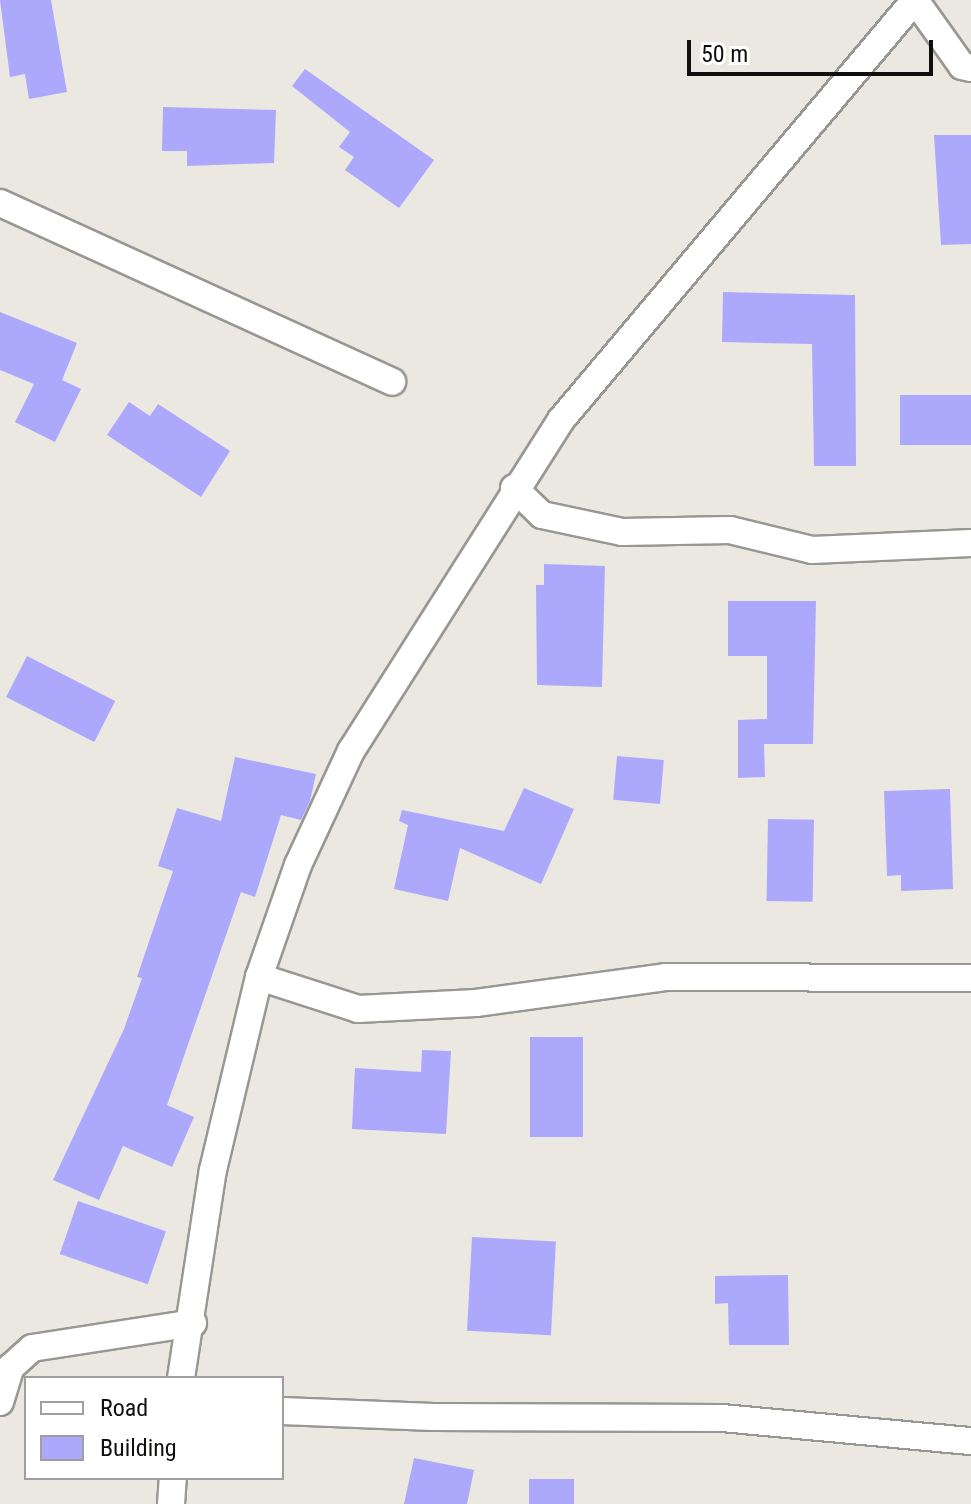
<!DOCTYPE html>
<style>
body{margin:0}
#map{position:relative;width:971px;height:1504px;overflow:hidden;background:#eae8e1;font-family:"Roboto Condensed",sans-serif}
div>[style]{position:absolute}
.building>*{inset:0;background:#aca8fb;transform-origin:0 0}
.roads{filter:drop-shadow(2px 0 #999791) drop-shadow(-2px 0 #999791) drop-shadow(0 2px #999791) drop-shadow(0 -2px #999791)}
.street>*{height:26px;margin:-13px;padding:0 13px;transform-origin:13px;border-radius:13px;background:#fff}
span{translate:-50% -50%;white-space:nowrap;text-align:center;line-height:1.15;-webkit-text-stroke:7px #fff;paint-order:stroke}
.legend{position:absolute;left:24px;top:1376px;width:260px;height:104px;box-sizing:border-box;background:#fff;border:2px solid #9f9f9e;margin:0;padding:10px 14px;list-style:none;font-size:24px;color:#100f0d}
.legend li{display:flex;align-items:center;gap:16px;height:40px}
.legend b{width:40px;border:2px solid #9f9f9e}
.scale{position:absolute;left:687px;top:40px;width:246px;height:36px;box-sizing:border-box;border:4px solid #100f0d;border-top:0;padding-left:10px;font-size:24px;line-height:28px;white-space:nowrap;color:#100f0d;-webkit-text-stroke:6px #fff;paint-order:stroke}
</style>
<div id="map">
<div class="building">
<i style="clip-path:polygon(0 0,51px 0,67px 92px,29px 99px,25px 74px,10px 77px)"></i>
<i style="clip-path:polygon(305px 69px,434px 160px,399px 208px,345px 170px,354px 157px,339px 147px,350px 132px,292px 86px)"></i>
<i style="clip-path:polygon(163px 107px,276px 110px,274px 163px,187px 166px,187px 151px,162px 151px)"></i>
<i style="clip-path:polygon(934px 135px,971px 135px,971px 244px,941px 245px)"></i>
<i style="clip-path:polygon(723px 292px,855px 295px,856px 466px,814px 466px,812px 344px,722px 342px)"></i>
<i style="clip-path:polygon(0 312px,77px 343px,62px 380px,81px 389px,55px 442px,15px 422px,34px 384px,0 370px)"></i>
<i style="left:971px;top:395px;width:50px;height:71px;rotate:90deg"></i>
<i style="clip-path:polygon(129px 402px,150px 416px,158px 404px,230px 451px,201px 497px,107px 435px)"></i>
<i style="clip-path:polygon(544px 564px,605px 566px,602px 687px,537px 685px,536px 585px,544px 585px)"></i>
<i style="clip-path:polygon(728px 601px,816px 601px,813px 744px,764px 744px,765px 777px,738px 778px,738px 720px,767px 719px,767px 656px,728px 656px)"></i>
<i style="left:27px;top:656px;width:99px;height:46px;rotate:27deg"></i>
<i style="left:617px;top:756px;width:47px;height:44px;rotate:5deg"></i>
<i style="clip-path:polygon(235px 757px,316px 774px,310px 801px,301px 820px,281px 815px,255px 897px,241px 892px,167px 1105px,194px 1117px,172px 1167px,123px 1146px,99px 1200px,53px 1180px,124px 1029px,142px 978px,137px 977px,173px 871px,158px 866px,177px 808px,221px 821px)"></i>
<i style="clip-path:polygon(524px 788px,574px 809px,541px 884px,460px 848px,448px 901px,394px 889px,408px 825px,399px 821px,402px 810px,504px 831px)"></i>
<i style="clip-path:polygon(950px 789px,953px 889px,901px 891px,901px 875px,887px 876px,884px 791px)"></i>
<i style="left:768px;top:819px;width:46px;height:82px;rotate:1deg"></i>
<i style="left:530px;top:1037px;width:53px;height:100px"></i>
<i style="clip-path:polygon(422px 1050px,451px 1051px,446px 1134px,352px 1129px,355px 1068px,421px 1072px)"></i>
<i style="left:78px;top:1201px;width:93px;height:56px;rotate:19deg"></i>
<i style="left:472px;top:1237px;width:84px;height:94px;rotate:3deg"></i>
<i style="clip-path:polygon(788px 1275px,789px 1345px,729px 1345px,728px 1303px,715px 1304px,715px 1276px)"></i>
<i style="clip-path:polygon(414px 1458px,474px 1470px,467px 1504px,404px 1504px)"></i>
<i style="left:529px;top:1479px;width:45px;height:25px"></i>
</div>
<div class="roads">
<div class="street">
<i style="left:915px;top:0;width:81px;rotate:54.5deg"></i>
<i style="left:962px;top:66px;width:9px;rotate:13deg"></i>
<i style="left:0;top:203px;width:431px;rotate:24.5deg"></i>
<i style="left:514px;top:488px;width:39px;rotate:44deg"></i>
<i style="left:542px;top:515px;width:82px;rotate:12deg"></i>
<i style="left:622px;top:532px;width:108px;rotate:-1.1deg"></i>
<i style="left:730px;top:530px;width:84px;rotate:13.7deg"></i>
<i style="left:812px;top:550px;width:159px;rotate:-2.5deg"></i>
<i style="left:259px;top:977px;width:104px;rotate:17.9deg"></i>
<i style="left:358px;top:1009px;width:118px;rotate:-2.9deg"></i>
<i style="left:476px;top:1003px;width:191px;rotate:-7.8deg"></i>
<i style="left:665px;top:977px;width:306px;rotate:0.2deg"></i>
<i style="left:181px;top:1378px;width:210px;rotate:-81.3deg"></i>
<i style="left:213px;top:1170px;width:198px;rotate:-76.6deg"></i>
<i style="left:259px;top:977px;width:119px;rotate:-70.8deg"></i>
<i style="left:298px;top:865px;width:126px;rotate:-65.1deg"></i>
<i style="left:351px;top:751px;width:392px;rotate:-57.6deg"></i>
<i style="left:561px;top:420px;width:549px;rotate:-49.87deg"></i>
<i style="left:0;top:1402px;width:37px;rotate:-73deg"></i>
<i style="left:11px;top:1367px;width:28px;rotate:-42deg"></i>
<i style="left:32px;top:1348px;width:163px;rotate:-8.8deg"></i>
<i style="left:282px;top:1411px;width:151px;rotate:2.3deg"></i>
<i style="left:433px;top:1417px;width:289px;rotate:0.2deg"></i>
<i style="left:722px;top:1418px;width:250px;rotate:5.3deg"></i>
<i style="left:171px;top:1504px;width:26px;rotate:-86deg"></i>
</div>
</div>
<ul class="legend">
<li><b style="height:10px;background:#fff"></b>Road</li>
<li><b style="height:22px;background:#aca8fb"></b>Building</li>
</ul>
<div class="scale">50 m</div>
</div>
